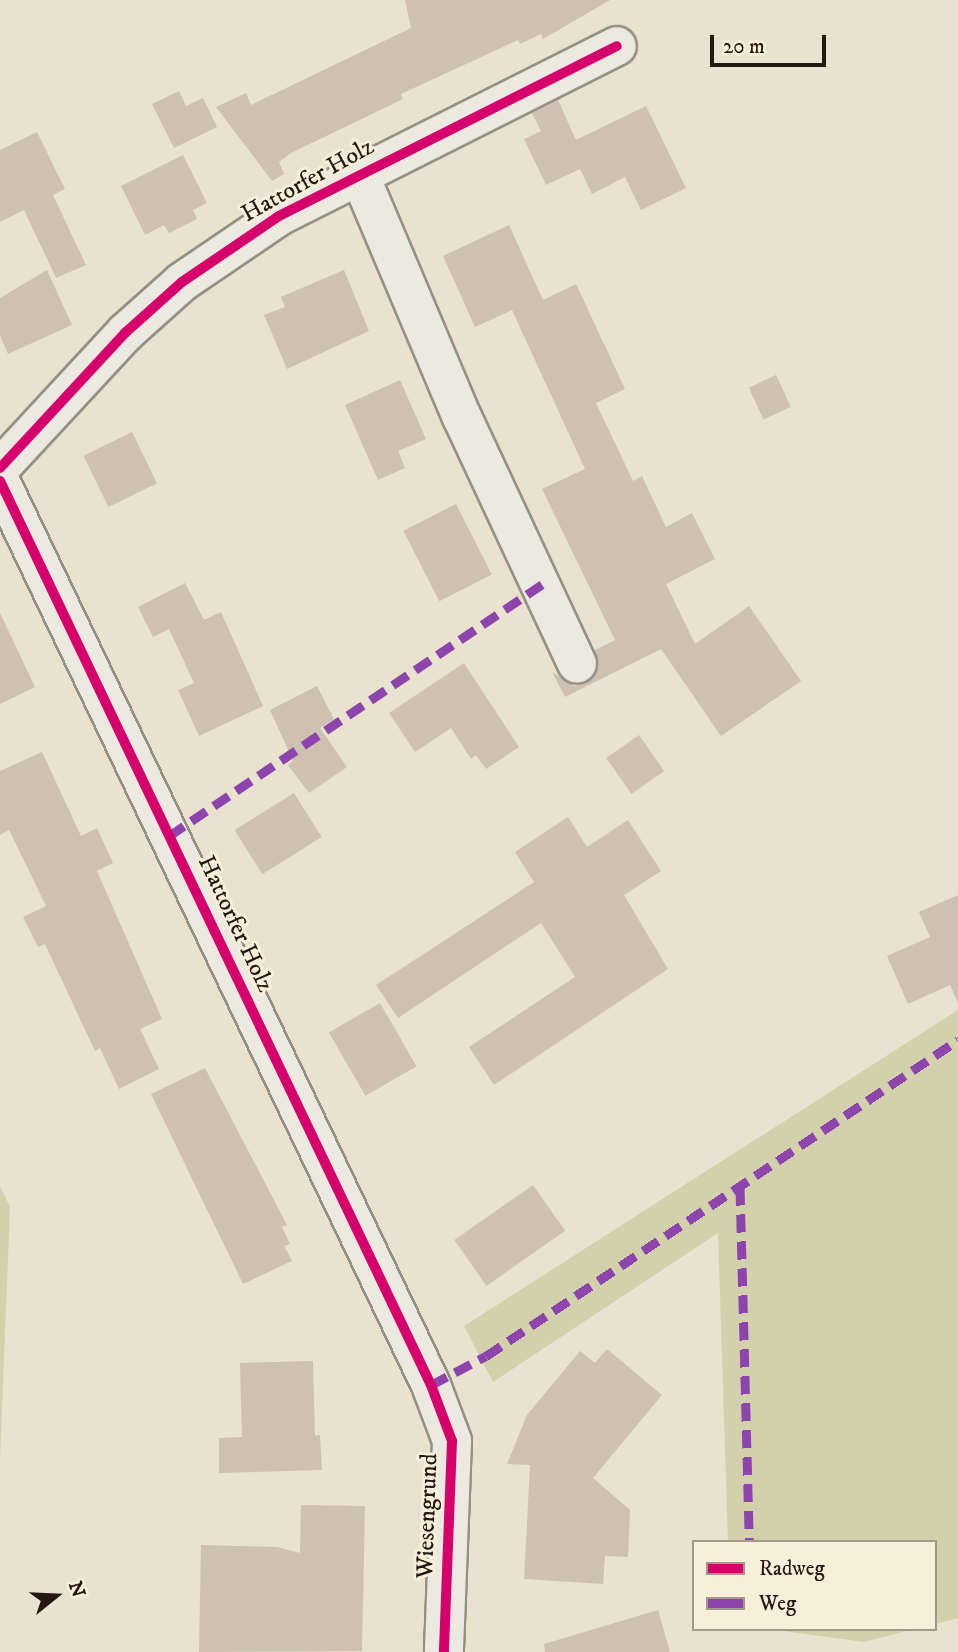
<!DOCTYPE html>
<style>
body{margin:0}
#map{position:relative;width:958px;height:1652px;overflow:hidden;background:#e8e2ce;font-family:"IM FELL DW Pica",serif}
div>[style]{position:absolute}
.green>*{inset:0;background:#d3d1ab}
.building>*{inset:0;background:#cfc1b2;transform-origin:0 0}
.roads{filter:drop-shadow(2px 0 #949084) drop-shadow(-2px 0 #949084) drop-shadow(0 2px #949084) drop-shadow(0 -2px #949084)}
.minor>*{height:38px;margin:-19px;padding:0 19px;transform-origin:19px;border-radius:19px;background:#ece9e0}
.quiet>*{height:9px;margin-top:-4.5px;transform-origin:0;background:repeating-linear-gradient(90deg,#8e44ad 0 18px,transparent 0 27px)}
.cycleway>*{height:10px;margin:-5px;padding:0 5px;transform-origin:5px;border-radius:5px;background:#d6006c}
span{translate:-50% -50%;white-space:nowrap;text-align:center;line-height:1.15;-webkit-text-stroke:6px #f7efd9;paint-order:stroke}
.street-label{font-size:24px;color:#251813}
.legend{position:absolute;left:692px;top:1540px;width:245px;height:91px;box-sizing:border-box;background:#f7efd9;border:2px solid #a3998a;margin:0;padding:9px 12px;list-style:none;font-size:21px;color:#251813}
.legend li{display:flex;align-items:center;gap:14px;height:35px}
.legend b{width:35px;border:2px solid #a3998a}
.north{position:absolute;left:21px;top:1561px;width:70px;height:70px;-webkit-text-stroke:5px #f7efd9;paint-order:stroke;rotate:72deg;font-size:19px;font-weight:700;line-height:28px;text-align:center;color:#251813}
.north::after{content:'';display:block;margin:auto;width:24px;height:32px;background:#251813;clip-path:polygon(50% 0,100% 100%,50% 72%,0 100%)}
.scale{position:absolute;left:710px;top:35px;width:116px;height:32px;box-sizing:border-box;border:4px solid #251813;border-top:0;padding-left:9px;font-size:21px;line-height:24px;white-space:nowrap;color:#251813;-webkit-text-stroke:5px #f7efd9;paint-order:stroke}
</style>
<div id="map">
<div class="green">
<i style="clip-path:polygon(958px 1010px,958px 1618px,935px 1624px,935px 1542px,728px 1542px,718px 1233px,493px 1382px,464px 1326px)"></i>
<i style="clip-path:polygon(0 1186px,10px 1207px,0 1459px)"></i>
<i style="clip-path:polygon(769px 1629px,914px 1629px,864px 1642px)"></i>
</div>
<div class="building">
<i style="clip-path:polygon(405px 0,610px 0,543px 39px,541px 34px,520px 44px,518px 40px,401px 94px,403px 99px,291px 153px,279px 162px,284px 174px,272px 181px,216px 107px,246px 93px,251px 105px,411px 28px)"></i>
<i style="clip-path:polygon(179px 91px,186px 106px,203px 98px,217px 127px,174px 148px,152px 104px)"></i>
<i style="clip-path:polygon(558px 100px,576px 140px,646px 106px,686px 188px,641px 210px,625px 177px,592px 194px,580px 169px,546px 185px,524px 139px,541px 131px,532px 113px)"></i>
<i style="clip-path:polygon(37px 132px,65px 189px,53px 195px,86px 265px,56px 278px,24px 210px,0 222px,0 150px)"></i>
<i style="clip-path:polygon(183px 155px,207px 203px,193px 210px,197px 219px,169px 233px,164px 225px,145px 235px,121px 186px)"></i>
<i style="clip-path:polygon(509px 225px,543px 300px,576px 284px,625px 389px,596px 403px,633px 481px,642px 476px,666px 527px,692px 513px,715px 559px,666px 584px,695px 644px,749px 606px,801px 681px,721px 736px,661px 649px,565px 697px,552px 672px,574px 686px,587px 683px,599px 667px,595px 650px,615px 640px,542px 489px,585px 469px,512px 310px,475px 327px,443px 256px)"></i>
<i style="clip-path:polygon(47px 270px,72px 325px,8px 354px,0 335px,0 298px)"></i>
<i style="clip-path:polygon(344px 270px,369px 331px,287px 369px,264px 315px,285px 307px,281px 297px)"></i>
<i style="left:776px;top:375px;width:35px;height:30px;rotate:65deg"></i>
<i style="clip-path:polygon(400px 380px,426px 439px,398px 451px,405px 468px,378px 480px,345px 405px)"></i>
<i style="left:132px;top:432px;width:57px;height:54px;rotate:64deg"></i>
<i style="left:456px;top:504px;width:79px;height:59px;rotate:63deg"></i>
<i style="clip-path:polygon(185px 583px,204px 620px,221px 612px,263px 706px,199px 736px,178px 690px,194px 683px,169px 629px,153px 637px,138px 607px)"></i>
<i style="clip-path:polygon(0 613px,35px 687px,0 704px)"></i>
<i style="clip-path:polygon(464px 663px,519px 747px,486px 769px,476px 755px,471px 759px,451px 728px,415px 752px,389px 713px)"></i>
<i style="clip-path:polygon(317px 686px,334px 719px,320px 728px,347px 767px,309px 793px,288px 765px,293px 761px,270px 710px)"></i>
<i style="left:639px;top:735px;width:44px;height:40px;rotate:55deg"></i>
<i style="clip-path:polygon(42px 752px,81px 836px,97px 828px,113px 863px,97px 871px,162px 1019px,140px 1029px,159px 1069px,119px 1089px,100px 1048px,95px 1051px,45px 944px,38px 947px,23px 917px,46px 906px,9px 830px,0 835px,0 771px)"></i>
<i style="left:294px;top:793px;width:52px;height:70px;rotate:58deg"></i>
<i style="clip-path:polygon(568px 817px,587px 847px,628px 820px,661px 871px,624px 895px,668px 969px,494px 1085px,469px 1047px,575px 977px,541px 923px,398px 1018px,376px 985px,534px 882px,515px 852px)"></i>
<i style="clip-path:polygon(958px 895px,958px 1003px,950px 985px,908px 1004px,887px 956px,930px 937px,919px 912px)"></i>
<i style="left:380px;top:1003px;width:73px;height:59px;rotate:60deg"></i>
<i style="clip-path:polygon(205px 1068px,287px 1225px,282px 1227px,290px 1244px,284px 1246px,292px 1261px,243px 1284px,151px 1094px)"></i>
<i style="left:533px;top:1185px;width:56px;height:96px;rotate:55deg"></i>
<i style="clip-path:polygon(607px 1349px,662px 1395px,593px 1478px,630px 1510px,628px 1557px,605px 1556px,603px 1584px,524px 1579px,530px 1465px,507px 1464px,527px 1415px,580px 1351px,595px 1363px)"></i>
<i style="clip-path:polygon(313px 1361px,315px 1436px,320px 1435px,322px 1470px,219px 1473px,219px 1438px,242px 1437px,240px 1363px)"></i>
<i style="clip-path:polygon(301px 1505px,365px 1506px,362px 1651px,199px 1652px,201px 1545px,277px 1547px,300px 1553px)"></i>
<i style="clip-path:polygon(658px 1610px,670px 1652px,545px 1652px,544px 1644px)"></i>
</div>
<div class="roads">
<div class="minor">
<i style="left:360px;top:176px;width:262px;rotate:67.1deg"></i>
<i style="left:462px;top:417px;width:272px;rotate:65deg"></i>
<i style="left:0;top:468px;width:184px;rotate:-47.2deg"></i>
<i style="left:125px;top:333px;width:76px;rotate:-41.8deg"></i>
<i style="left:182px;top:282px;width:117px;rotate:-34.2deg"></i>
<i style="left:279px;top:216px;width:378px;rotate:-26.7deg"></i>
<i style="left:0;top:481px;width:1001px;rotate:64.51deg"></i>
<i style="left:431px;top:1385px;width:60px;rotate:69.4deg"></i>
<i style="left:452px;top:1441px;width:211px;rotate:92.2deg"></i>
</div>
</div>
<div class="quiet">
<i style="left:169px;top:836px;width:451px;rotate:-34deg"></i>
<i style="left:740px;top:1187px;width:355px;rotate:88.5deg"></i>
<i style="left:431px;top:1385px;width:62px;rotate:-27.8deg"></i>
<i style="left:486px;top:1356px;width:568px;rotate:-33.8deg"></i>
</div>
<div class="cycleway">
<i style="left:0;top:468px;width:184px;rotate:-47.2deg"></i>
<i style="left:125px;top:333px;width:76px;rotate:-41.8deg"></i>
<i style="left:182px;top:282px;width:117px;rotate:-34.2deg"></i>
<i style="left:279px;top:216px;width:378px;rotate:-26.7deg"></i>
<i style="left:0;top:481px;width:1001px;rotate:64.51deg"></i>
<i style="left:431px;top:1385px;width:60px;rotate:69.4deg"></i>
<i style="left:452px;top:1441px;width:211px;rotate:92.2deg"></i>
</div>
<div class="street-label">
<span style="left:308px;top:181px;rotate:-29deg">Hattorfer Holz</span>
<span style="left:235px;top:924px;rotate:65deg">Hattorfer Holz</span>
<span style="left:428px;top:1516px;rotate:-88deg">Wiesengrund</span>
</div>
<ul class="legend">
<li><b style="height:9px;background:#d6006c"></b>Radweg</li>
<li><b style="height:9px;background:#8e44ad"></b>Weg</li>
</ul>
<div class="north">N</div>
<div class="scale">20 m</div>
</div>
